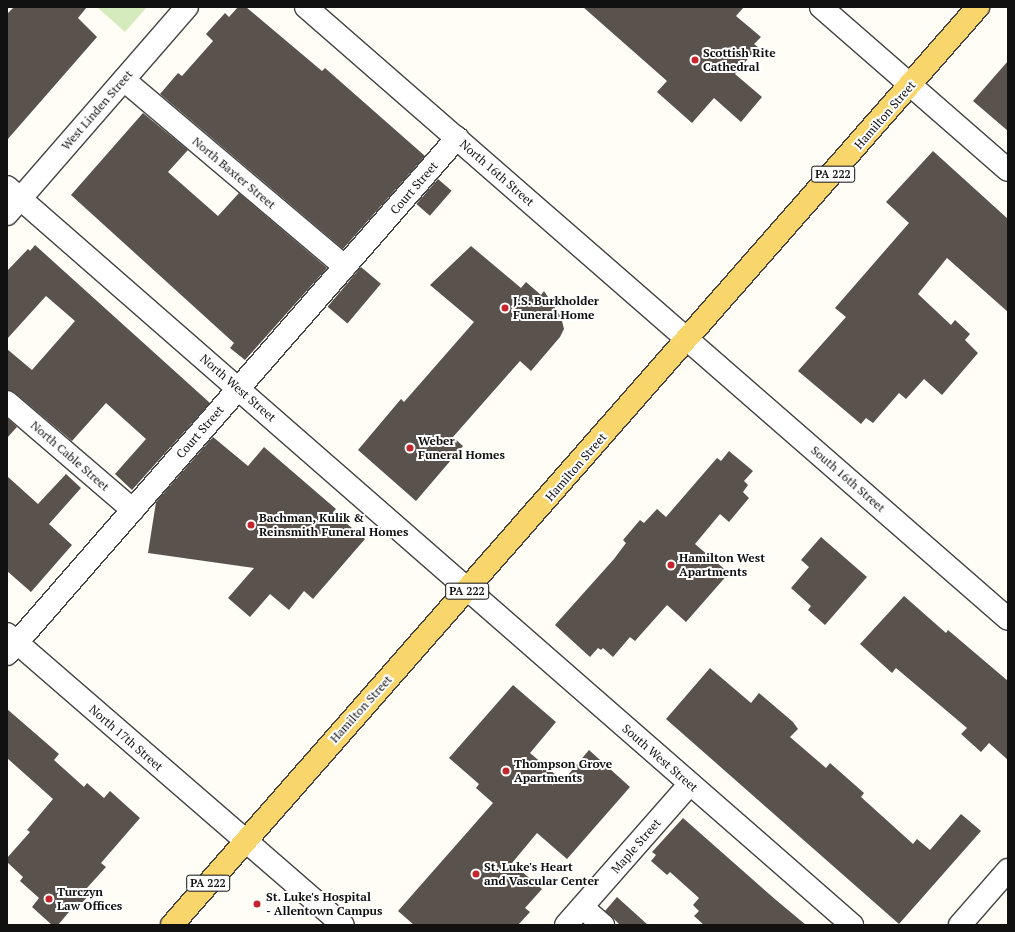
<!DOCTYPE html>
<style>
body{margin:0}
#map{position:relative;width:1015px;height:932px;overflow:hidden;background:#fffdf5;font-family:"PT Serif",serif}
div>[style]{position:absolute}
.green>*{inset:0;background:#d5ebbd}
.building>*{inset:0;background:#5a524d;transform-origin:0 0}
.roads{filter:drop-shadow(1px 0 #444) drop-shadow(-1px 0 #444) drop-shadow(0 1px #444) drop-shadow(0 -1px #444)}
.minor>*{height:22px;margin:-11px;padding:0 11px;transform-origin:11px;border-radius:11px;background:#fff}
.major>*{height:22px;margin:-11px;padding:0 11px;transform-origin:11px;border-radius:11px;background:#f9d66b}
.dots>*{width:11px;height:11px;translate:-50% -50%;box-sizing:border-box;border:2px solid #fff;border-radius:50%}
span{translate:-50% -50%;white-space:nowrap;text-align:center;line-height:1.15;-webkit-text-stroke:4px #fff;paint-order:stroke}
.shield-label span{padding:1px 3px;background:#fff;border:1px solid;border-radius:3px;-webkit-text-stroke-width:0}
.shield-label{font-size:11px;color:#111;font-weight:700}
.poi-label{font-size:12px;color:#111;font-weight:700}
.left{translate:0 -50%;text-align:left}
.street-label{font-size:12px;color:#111}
.frame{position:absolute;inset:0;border:8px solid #111;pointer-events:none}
</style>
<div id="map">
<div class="green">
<i style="clip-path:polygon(97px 7px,147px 7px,125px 32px)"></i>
</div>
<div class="building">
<i style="clip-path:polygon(14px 7px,87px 7px,78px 18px,97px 37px,7px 140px,7px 14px)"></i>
<i style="clip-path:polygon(238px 7px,246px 7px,322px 71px,325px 68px,425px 156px,343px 249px,160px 94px,178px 73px,182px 76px,213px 41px,206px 34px,225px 13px,229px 17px)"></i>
<i style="clip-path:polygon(583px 7px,744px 7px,736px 16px,761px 37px,754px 44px,758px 47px,735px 74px,762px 97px,741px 122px,714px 98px,692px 123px,657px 92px,667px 81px)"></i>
<i style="clip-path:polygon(1008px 61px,1008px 131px,973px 101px)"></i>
<i style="clip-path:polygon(143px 113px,188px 150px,168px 172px,218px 216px,239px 193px,327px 268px,245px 360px,230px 348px,234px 343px,71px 195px)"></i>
<i style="clip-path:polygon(933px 151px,1008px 219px,1008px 312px,947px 258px,918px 294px,951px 325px,955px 320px,970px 334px,965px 340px,978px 353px,942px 395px,924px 379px,906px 399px,899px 393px,873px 423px,866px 418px,861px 424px,798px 371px,846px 317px,835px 308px,909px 223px,886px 202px)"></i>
<i style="left:438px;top:179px;width:18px;height:33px;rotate:41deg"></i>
<i style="clip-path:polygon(35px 245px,210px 403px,132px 490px,115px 474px,146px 439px,106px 403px,72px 441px,15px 393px,7px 390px,7px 349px,32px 370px,75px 321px,46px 296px,7px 339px,7px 271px,28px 249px,30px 251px)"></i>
<i style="clip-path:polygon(471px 246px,521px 288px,526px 282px,541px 295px,544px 291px,561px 317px,564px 329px,560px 337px,531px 371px,520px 361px,453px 437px,463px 446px,416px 501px,358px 450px,401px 399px,404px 402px,474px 322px,430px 285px)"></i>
<i style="left:361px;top:267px;width:26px;height:52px;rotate:40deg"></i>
<i style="clip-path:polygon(7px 418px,17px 427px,7px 438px)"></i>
<i style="clip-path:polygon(213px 437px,248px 466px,264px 447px,336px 509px,333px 512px,365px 539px,313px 599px,304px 591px,289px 610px,270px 594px,250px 617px,228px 598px,254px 568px,148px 553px,156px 502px)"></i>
<i style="clip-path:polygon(729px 451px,753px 471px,744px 481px,748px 485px,743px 492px,749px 498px,729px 522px,720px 514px,695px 544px,729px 573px,686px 622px,667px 605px,635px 641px,630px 637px,613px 657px,603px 648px,601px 650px,598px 648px,590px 657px,555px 625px,614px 559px,626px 543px,623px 540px,640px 520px,644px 523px,657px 509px,666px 517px,717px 458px,721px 461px)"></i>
<i style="clip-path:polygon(66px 474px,81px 488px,49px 524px,72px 545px,31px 592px,7px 571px,7px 476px,38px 504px)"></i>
<i style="clip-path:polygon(821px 537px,867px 577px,825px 625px,808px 610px,811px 606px,791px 588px,809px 567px,801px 560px)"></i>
<i style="clip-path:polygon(904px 596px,946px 633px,948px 630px,1008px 681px,1008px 760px,989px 743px,981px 752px,961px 734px,967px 728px,896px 668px,892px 673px,860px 644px)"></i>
<i style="clip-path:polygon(710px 668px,751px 703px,759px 693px,793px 722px,798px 729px,790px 737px,826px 768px,830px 763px,864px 793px,861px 797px,913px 844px,917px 839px,930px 850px,961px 814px,981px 831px,899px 924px,666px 719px)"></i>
<i style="clip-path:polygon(513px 685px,556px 722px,530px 753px,563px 781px,589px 750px,630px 787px,567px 859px,537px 833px,512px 863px,542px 889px,525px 908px,530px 912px,518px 925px,414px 925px,398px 911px,493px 803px,476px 788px,479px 784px,449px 758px)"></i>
<i style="clip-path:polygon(7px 709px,59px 754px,54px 760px,84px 787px,87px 783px,104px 798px,110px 791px,140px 818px,101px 863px,106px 867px,86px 889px,91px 893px,77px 908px,74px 906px,58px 925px,52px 925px,32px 907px,39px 898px,20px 881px,23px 877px,7px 862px,7px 858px,30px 832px,27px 830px,53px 799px,7px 758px)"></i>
<i style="clip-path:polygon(683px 818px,776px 900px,806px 925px,704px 925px,694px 916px,699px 911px,693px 905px,699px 898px,670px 872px,667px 875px,651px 861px,656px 855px,652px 852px)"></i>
<i style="clip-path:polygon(617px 897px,648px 925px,620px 925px,615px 920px,605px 911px)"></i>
</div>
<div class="roads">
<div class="minor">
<i style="left:306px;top:7px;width:931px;rotate:41.08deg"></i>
<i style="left:821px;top:7px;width:248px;rotate:41.1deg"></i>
<i style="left:124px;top:80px;width:289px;rotate:40.2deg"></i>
<i style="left:7px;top:187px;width:1122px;rotate:41.13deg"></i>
<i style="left:7px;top:214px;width:274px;rotate:-49deg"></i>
<i style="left:7px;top:402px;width:166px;rotate:40.6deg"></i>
<i style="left:7px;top:634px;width:444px;rotate:40.9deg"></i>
<i style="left:7px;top:654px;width:685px;rotate:-48.91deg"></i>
<i style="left:582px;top:907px;width:28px;rotate:41deg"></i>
<i style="left:566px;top:925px;width:188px;rotate:-48.7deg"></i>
<i style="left:960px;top:925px;width:73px;rotate:-48.9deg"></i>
</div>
<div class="major">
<i style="left:172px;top:925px;width:1222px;rotate:-48.72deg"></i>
</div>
</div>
<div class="dots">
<i style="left:695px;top:60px;background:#c4262e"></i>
<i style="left:505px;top:308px;background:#c4262e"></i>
<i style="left:410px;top:448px;background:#c4262e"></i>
<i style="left:251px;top:525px;background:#c4262e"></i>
<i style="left:671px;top:565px;background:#c4262e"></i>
<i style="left:506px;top:771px;background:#c4262e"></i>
<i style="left:476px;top:874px;background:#c4262e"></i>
<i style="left:49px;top:899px;background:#c4262e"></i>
<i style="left:257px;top:904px;background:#c4262e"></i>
</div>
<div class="shield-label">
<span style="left:833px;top:174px">PA 222</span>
<span style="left:467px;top:591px">PA 222</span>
<span style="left:208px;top:883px">PA 222</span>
</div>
<div class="poi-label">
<span class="left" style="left:703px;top:60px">Scottish Rite<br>Cathedral</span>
<span class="left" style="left:513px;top:308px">J.S. Burkholder<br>Funeral Home</span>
<span class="left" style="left:418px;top:448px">Weber<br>Funeral Homes</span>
<span class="left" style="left:259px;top:525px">Bachman, Kulik &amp;<br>Reinsmith Funeral Homes</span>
<span class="left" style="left:679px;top:565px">Hamilton West<br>Apartments</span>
<span class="left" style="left:514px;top:771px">Thompson Grove<br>Apartments</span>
<span class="left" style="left:484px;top:874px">St. Luke's Heart<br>and Vascular Center</span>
<span class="left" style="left:57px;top:899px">Turczyn<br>Law Offices</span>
<span class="left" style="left:266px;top:904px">St. Luke's Hospital<br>- Allentown Campus</span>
</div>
<div class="street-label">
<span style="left:97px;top:110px;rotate:-49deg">West Linden Street</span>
<span style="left:885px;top:115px;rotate:-49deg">Hamilton Street</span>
<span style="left:234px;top:173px;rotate:40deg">North Baxter Street</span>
<span style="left:497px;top:173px;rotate:41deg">North 16th Street</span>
<span style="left:414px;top:188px;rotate:-49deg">Court Street</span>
<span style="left:238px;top:388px;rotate:41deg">North West Street</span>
<span style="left:200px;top:432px;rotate:-49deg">Court Street</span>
<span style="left:70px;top:456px;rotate:41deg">North Cable Street</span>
<span style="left:576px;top:467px;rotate:-49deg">Hamilton Street</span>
<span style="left:848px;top:479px;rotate:41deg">South 16th Street</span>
<span style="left:361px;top:709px;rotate:-48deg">Hamilton Street</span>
<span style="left:126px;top:738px;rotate:41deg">North 17th Street</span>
<span style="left:660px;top:758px;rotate:41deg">South West Street</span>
<span style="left:636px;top:846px;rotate:-49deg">Maple Street</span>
</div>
<div class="frame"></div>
</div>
